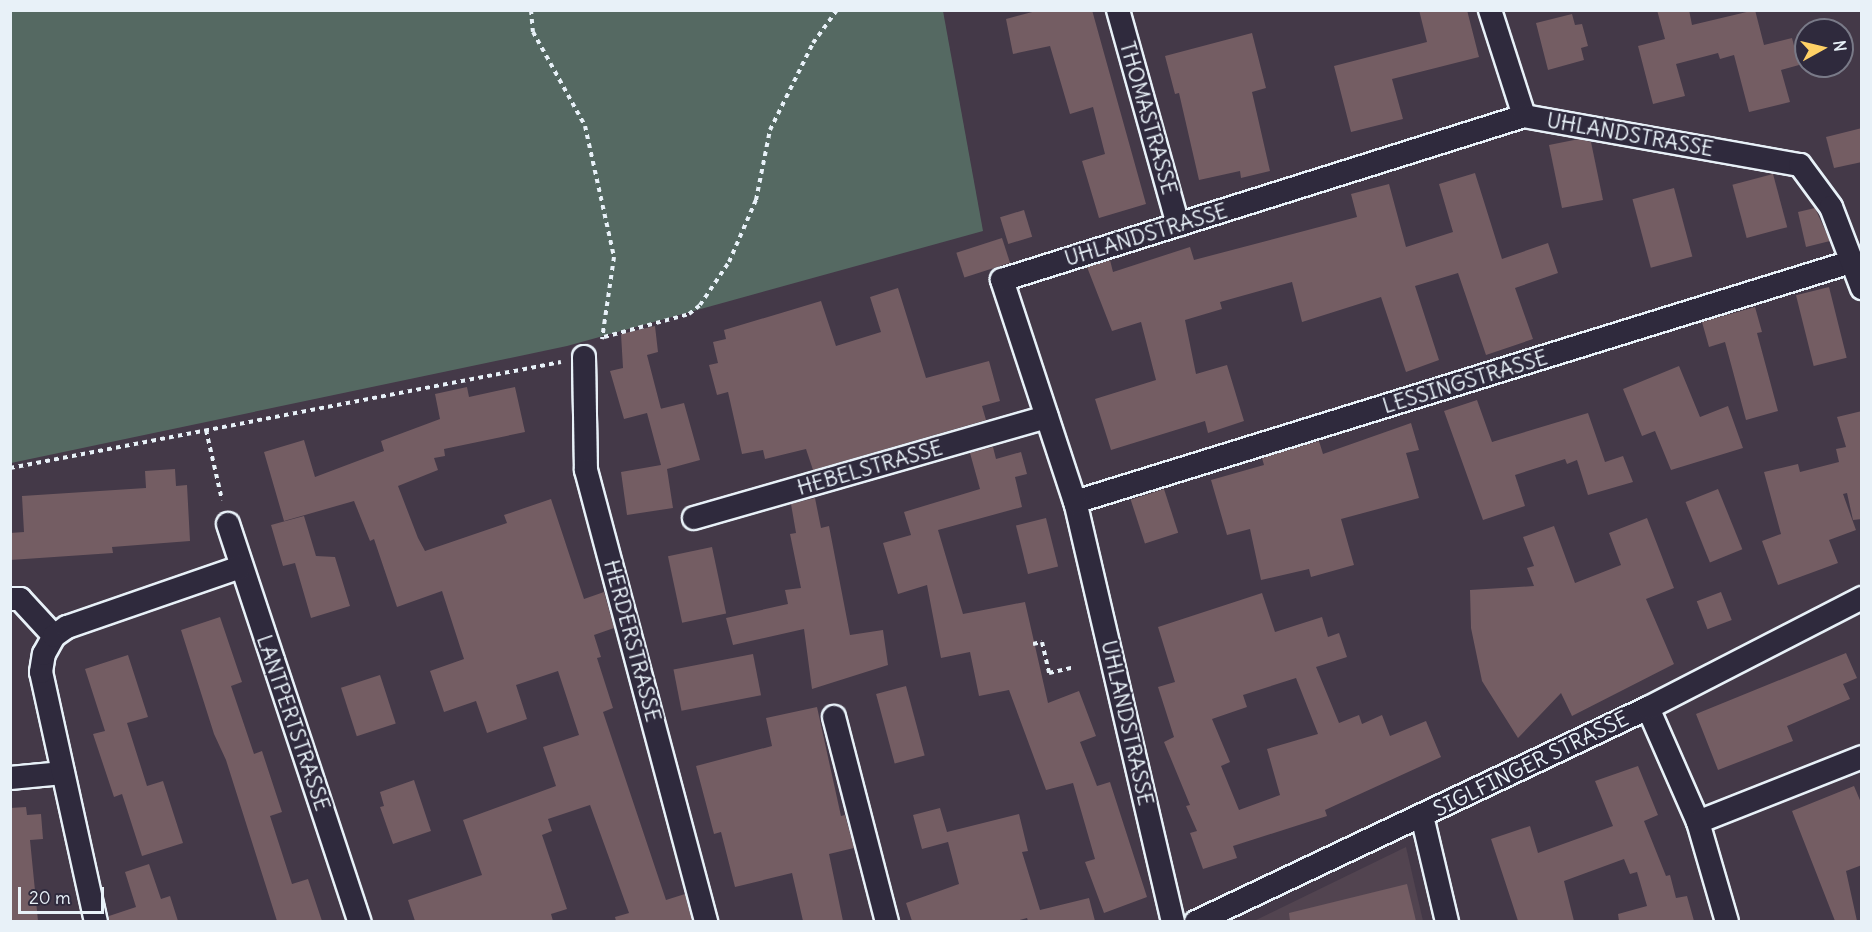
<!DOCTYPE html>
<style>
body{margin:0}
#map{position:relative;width:1872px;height:932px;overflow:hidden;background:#443948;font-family:Delius,sans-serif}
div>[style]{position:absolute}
.built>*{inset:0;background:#524450}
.green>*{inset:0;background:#556962}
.building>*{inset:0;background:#745d63;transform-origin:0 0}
.path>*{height:4px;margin-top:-2px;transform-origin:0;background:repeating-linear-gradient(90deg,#e8f1f8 0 4.5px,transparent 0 9px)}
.roads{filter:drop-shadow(2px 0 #e8f1f8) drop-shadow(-2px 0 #e8f1f8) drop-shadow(0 2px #e8f1f8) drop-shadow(0 -2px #e8f1f8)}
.minor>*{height:22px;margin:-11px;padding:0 11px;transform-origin:11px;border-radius:11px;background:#2f2a3d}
span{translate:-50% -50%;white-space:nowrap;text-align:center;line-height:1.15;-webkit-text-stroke:4.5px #2f2a3d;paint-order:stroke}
.street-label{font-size:21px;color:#e8f1f8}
.frame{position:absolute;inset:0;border:12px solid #e8f1f8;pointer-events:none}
.north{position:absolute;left:1794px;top:18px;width:60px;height:60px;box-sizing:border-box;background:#2f2a3d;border:2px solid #797a88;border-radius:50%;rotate:82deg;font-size:16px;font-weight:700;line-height:24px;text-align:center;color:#e8f1f8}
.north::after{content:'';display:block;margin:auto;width:21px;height:27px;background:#ffd166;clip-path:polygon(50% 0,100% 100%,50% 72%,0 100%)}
.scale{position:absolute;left:18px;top:887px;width:86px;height:27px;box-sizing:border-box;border:3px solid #e8f1f8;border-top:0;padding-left:8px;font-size:18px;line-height:21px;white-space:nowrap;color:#e8f1f8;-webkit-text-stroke:4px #2f2a3d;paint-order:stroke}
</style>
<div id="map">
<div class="built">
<i style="clip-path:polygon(1406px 847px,1423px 921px,1252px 922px)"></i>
</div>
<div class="green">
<i style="clip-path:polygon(11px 10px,943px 11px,983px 231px,567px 346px,11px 463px)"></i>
</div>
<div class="building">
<i style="clip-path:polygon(1040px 10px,1092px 10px,1146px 204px,1099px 218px,1082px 161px,1105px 154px,1093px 107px,1070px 114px,1050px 46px,1013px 54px,1006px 19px)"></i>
<i style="clip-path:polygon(1419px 10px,1467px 10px,1479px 57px,1392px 79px,1403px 119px,1351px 132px,1334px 66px,1427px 42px)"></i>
<i style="clip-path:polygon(1657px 10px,1689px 10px,1692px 25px,1755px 10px,1764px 45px,1792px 38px,1799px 65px,1781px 70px,1790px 102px,1749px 112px,1734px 55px,1720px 59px,1718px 53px,1676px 64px,1685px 96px,1653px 104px,1638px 46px,1665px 39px)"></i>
<i style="clip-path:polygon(1572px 14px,1575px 25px,1582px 24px,1588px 46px,1581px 48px,1584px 60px,1548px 70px,1536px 23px)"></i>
<i style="clip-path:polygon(1252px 33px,1266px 88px,1252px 92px,1270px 171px,1241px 178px,1240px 171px,1199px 180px,1179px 93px,1175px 94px,1165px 56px)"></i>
<i style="clip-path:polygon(1862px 128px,1862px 162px,1834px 168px,1826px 137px)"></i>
<i style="clip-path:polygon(1579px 139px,1591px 142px,1603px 200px,1562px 208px,1549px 145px)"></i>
<i style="clip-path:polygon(1475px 173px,1502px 259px,1548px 243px,1558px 273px,1515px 288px,1533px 339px,1486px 355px,1458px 273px,1415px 286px,1439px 360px,1406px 372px,1381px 297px,1302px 322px,1292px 282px,1220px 302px,1222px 309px,1185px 320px,1196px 374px,1227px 365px,1244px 421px,1208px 433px,1205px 421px,1111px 450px,1095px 399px,1156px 380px,1141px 322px,1112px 331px,1087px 267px,1110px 260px,1113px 272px,1190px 247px,1194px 260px,1357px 217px,1351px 194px,1389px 184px,1406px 247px,1453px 232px,1439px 184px)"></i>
<i style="left:1773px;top:174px;width:55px;height:42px;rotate:75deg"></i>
<i style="left:1674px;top:188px;width:71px;height:43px;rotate:75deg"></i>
<i style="clip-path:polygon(1815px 208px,1830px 241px,1806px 247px,1798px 212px)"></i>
<i style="left:1024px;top:210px;width:28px;height:25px;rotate:73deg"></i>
<i style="left:1002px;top:238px;width:26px;height:48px;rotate:72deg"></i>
<i style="left:1829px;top:287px;width:73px;height:34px;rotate:76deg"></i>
<i style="clip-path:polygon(898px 288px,926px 378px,989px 361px,1000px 401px,982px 406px,986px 420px,813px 470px,806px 449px,765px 459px,763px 450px,742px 454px,728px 392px,717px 395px,709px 365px,718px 363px,713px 342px,726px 339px,724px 330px,821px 301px,836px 346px,881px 332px,870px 297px)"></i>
<i style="clip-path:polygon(1755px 307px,1762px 332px,1757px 333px,1778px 411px,1746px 420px,1725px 342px,1709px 347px,1702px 322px)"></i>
<i style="clip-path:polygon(655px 326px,658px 352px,647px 355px,661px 409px,656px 410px,684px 403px,700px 460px,667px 469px,673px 508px,627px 515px,621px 472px,661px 465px,647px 413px,624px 419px,610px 371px,623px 368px,621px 334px)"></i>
<i style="clip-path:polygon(1679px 366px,1700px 417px,1728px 406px,1743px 448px,1671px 470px,1655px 431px,1642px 436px,1623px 389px)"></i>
<i style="clip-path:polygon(467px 387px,469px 397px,515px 387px,525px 432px,444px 449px,445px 456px,434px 458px,438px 470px,398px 486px,418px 538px,425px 551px,507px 523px,504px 515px,551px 499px,584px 599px,604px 592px,614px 628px,594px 635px,601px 657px,597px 658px,613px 708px,603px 712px,666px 900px,685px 894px,692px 921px,616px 921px,615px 917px,629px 913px,590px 805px,548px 819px,552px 831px,542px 835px,567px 909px,551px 914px,553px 921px,415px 921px,408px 900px,482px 875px,463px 820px,556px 786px,543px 747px,579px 735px,558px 671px,516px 685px,527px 719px,487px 733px,476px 701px,444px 712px,430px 671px,464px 659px,442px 591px,397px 607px,374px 539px,370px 541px,354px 501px,284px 521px,264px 452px,304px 440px,315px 477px,384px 451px,381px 441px,440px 419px,435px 394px)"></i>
<i style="clip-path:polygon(1477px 400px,1492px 442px,1588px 413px,1605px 462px,1623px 456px,1633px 482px,1588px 495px,1577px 460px,1567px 464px,1565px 459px,1515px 475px,1525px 506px,1483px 520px,1444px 411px)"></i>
<i style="clip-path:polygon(1862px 411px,1862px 519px,1853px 520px,1847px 493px,1843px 494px,1856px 530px,1829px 540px,1838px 563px,1778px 585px,1762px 541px,1781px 534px,1764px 472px,1798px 464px,1800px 472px,1839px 462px,1836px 449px,1846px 447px,1837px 417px)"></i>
<i style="clip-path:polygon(1411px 423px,1419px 450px,1406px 453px,1419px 498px,1341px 519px,1354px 565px,1311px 577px,1309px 569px,1261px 580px,1250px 529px,1227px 535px,1211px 480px,1264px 465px,1262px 458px,1319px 441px,1323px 454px)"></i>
<i style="clip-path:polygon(993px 447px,996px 459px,1021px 452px,1027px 474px,1015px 477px,1022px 507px,938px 530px,963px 614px,1025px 602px,1048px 703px,1079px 691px,1096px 736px,1080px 742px,1097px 786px,1110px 782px,1147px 897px,1104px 913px,1085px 862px,1095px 859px,1073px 783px,1046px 790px,1009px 690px,979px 696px,970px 652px,941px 658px,927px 585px,898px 594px,883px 543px,911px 535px,904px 512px,980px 489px,970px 453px)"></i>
<i style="clip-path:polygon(175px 469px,176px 486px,187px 485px,190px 541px,112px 547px,113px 553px,10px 560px,10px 533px,24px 532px,22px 496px,146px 488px,145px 471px)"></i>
<i style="left:1164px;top:489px;width:46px;height:35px;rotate:72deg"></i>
<i style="left:1718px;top:489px;width:65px;height:35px;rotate:68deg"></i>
<i style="clip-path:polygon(815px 498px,821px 528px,829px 526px,850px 635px,883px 630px,888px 665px,812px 689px,804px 629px,733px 645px,726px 618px,788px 604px,785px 590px,801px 588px,790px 534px,796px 533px,791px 504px)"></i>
<i style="clip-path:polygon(304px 516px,316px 556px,335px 557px,350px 606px,311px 618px,295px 563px,283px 566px,271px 525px)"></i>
<i style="left:1046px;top:518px;width:50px;height:31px;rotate:76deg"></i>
<i style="clip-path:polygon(1647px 518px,1674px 588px,1646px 599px,1674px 664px,1572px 716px,1561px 693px,1518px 738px,1482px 681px,1471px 628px,1470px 590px,1534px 586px,1527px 568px,1534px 566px,1523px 537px,1554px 526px,1575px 583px,1621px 565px,1609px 533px)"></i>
<i style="left:712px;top:547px;width:68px;height:45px;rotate:78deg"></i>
<i style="left:1721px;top:592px;width:30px;height:26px;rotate:69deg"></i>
<i style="clip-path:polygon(evenodd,1262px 593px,1275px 632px,1322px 617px,1328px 637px,1339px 633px,1347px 657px,1316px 667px,1339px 723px,1359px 715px,1362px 724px,1382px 715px,1390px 736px,1426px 721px,1441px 757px,1325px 810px,1327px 816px,1233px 846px,1237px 858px,1203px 869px,1190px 833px,1197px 831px,1186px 806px,1190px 805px,1164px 742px,1174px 737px,1158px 687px,1175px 682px,1158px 627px,1262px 593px,1296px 678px,1318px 734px,1267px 749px,1280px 795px,1239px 810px,1221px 766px,1230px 762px,1212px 719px,1247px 707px,1243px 695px,1296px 678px)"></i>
<i style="clip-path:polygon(220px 617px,242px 682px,231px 686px,254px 754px,262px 751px,282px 812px,270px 816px,292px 884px,308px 879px,322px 921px,277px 921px,226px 760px,214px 734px,181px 630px)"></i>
<i style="clip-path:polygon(1846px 653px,1857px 678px,1843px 684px,1850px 699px,1787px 726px,1793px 741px,1718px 770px,1696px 714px)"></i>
<i style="left:753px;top:654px;width:42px;height:81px;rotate:79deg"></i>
<i style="clip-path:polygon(128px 655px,148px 717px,127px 723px,147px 786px,163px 781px,183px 843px,142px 856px,122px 794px,114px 797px,93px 734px,105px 731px,85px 669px)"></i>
<i style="left:380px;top:675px;width:51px;height:41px;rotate:72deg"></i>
<i style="left:906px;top:686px;width:72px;height:31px;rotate:75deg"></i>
<i style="clip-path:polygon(817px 707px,841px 816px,845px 815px,854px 848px,829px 854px,843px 921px,803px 921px,792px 873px,735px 887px,721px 832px,714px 834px,696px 766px,772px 746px,766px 718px)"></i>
<i style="clip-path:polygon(1638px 766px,1658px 815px,1644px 821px,1666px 876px,1670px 875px,1676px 898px,1687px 896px,1694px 921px,1619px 921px,1618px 914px,1647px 906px,1637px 872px,1630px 874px,1624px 859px,1564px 881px,1574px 921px,1518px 921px,1491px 839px,1530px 826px,1538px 853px,1613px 826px,1595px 781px)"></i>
<i style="clip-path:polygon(414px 780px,431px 831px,393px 844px,380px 807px,384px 806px,380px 792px)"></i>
<i style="clip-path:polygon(1854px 786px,1862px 805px,1862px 865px,1846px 871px,1857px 921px,1835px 921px,1792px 811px)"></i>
<i style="clip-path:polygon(26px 807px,27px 815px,41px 814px,43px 839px,30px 840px,38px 921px,10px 921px,10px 808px)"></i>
<i style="clip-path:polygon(940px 808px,947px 832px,1019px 814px,1028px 851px,1022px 852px,1040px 910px,1089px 898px,1095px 921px,1028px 921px,1027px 918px,1016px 921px,912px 921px,906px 903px,959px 884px,948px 842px,922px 849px,913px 815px)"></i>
<i style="clip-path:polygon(149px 864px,161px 899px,170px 896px,178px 921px,109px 921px,109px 916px,136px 907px,125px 872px)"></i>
<i style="clip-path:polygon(1407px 884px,1416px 921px,1290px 921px,1289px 913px)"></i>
</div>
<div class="path">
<i style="left:531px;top:10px;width:22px;rotate:85deg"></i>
<i style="left:533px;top:32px;width:107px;rotate:61deg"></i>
<i style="left:585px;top:126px;width:134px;rotate:77.5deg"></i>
<i style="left:614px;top:257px;width:83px;rotate:98.3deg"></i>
<i style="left:604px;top:337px;width:88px;rotate:-15.1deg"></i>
<i style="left:689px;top:314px;width:14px;rotate:-39deg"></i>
<i style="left:700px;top:305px;width:52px;rotate:-56deg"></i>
<i style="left:729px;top:262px;width:68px;rotate:-66.5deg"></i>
<i style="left:756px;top:200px;width:71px;rotate:-78.7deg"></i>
<i style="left:770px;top:130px;width:97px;rotate:-63.7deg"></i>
<i style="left:813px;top:43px;width:41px;rotate:-54deg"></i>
<i style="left:206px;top:430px;width:72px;rotate:77.1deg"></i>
<i style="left:10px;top:468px;width:561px;rotate:-10.89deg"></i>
<i style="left:1033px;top:644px;width:9px;rotate:-13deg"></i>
<i style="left:1042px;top:642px;width:32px;rotate:77deg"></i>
<i style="left:1049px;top:673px;width:23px;rotate:-13deg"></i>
</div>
<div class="roads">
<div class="minor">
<i style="left:1118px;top:10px;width:223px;rotate:74.4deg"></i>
<i style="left:1490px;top:10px;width:111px;rotate:72.2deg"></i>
<i style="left:584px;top:357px;width:113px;rotate:89deg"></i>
<i style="left:586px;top:470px;width:468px;rotate:75.1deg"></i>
<i style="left:1075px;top:502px;width:815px;rotate:-17.19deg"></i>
<i style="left:694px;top:518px;width:367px;rotate:-16deg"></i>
<i style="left:228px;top:524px;width:419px;rotate:71.7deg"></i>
<i style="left:10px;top:599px;width:10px"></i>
<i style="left:20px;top:599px;width:50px;rotate:47.4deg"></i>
<i style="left:1648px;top:708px;width:124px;rotate:66.3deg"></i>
<i style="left:1698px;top:822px;width:104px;rotate:73.8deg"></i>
<i style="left:834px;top:717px;width:212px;rotate:75.5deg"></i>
<i style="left:10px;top:778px;width:53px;rotate:-5.4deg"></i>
<i style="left:1422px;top:816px;width:109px;rotate:76.7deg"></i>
<i style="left:1698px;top:822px;width:176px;rotate:-21.6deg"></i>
<i style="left:96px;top:922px;width:256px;rotate:-102.4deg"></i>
<i style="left:41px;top:672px;width:18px;rotate:-81deg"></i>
<i style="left:44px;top:654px;width:21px;rotate:-61deg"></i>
<i style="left:54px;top:636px;width:16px;rotate:-35deg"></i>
<i style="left:67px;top:627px;width:183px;rotate:-19.1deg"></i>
<i style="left:1173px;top:922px;width:431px;rotate:-103.1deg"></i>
<i style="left:1075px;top:502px;width:234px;rotate:-108.2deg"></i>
<i style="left:1002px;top:280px;width:547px;rotate:-17.44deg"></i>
<i style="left:1524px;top:116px;width:280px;rotate:10.1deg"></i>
<i style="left:1800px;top:165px;width:52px;rotate:53.6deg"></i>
<i style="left:1831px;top:207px;width:87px;rotate:69.1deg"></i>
<i style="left:1196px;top:922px;width:500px;rotate:-25.34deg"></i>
<i style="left:1648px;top:708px;width:241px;rotate:-27.2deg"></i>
</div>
</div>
<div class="street-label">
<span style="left:1148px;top:118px;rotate:74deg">THOMASTRASSE</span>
<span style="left:1630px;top:135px;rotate:10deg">UHLANDSTRASSE</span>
<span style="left:1146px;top:235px;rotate:-17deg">UHLANDSTRASSE</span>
<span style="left:1465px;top:382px;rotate:-17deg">LESSINGSTRASSE</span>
<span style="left:870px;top:468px;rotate:-16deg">HEBELSTRASSE</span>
<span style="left:632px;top:641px;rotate:75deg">HERDERSTRASSE</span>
<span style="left:293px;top:723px;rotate:71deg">LANTPERTSTRASSE</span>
<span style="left:1127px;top:723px;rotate:77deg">UHLANDSTRASSE</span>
<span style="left:1531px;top:764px;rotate:-26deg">SIGLFINGER STRASSE</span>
</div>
<div class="frame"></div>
<div class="north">N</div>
<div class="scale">20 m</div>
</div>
